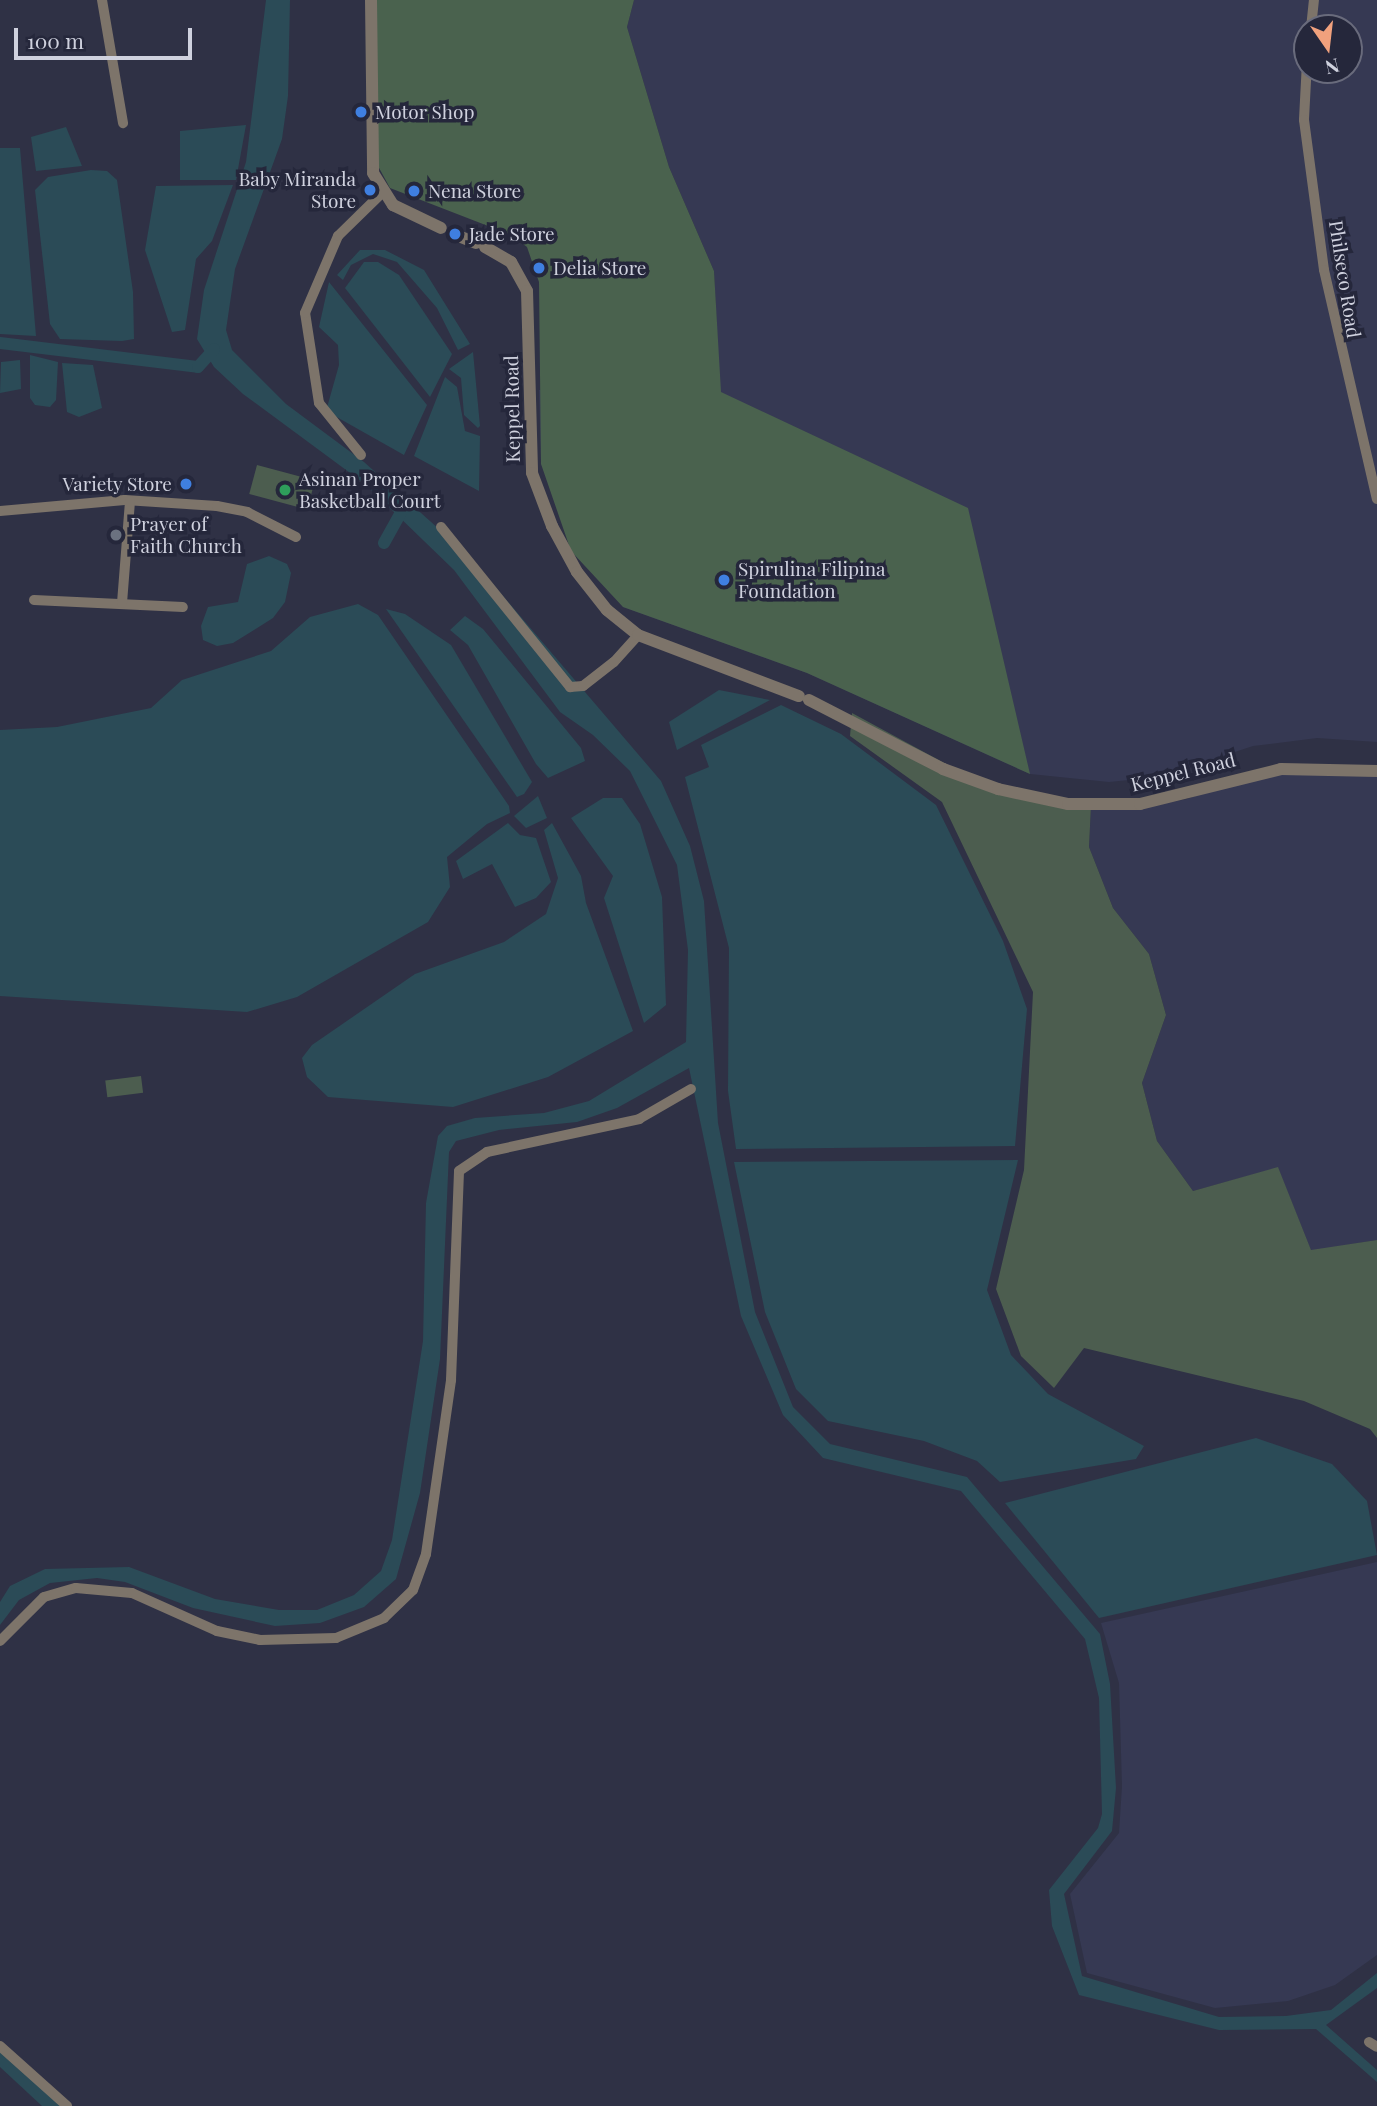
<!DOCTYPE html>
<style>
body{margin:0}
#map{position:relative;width:1377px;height:2106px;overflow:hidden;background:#2f3145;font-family:"Playfair Display",serif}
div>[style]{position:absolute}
.built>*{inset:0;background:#363953}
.green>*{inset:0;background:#4c5d4f;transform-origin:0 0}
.forest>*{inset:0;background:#4a624e}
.water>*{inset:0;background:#2b4b57}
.canal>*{height:12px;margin:-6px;padding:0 6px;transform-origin:6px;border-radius:6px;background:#2b4b57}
.minor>*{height:10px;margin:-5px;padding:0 5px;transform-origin:5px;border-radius:5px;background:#7d746a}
.tertiary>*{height:12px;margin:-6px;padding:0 6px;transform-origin:6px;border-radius:6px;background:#7d746a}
.dots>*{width:19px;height:19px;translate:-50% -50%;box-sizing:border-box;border:4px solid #25273b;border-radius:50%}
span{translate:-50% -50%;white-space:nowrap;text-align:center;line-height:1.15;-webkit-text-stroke:7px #25273b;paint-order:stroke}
.poi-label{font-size:19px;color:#cfd1de}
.left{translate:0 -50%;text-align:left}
.right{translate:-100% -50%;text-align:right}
.street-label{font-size:19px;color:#cfd1de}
.north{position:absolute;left:1293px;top:14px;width:70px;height:70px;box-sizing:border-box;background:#25273b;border:2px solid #696b7c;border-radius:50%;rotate:166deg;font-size:19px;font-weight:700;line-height:28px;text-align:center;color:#cfd1de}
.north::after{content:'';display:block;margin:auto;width:24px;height:32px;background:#f1a17d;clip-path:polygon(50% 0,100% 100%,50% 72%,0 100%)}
.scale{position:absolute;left:14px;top:28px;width:178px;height:32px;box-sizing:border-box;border:4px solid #cfd1de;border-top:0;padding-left:9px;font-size:21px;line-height:24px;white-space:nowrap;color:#cfd1de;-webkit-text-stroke:5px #25273b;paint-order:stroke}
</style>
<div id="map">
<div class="built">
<i style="clip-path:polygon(evenodd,634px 0,1377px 0,1377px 742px,1317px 738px,1253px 746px,1159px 777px,1109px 782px,1030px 774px,807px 673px,623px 607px,541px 464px,539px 390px,720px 392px,714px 271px,669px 167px,627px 27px,634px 0,1307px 28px,1349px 28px,1349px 70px,1307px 70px,1307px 28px)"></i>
<i style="clip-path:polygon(1377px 771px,1377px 1240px,1311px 1251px,1278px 1168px,1193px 1191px,1157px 1141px,1142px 1083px,1166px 1015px,1149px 954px,1113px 908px,1089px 847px,1091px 806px,1141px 808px,1187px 799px,1254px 775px)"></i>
<i style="clip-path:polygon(1377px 1562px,1377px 1955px,1335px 1985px,1288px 2001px,1215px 2008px,1087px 1973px,1070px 1894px,1119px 1833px,1122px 1786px,1119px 1683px,1101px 1623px)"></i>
</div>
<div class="green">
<i style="left:257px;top:465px;width:60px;height:30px;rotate:15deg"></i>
<i style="clip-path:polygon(852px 713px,996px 791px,1091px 806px,1089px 847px,1113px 908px,1149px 954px,1166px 1015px,1142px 1083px,1157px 1141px,1193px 1191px,1278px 1167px,1311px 1250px,1377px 1240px,1377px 1438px,1370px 1429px,1304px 1401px,1084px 1348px,1054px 1388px,1021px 1356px,996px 1289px,1024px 1170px,1033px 992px,942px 802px,850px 736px)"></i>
<i style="left:141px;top:1076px;width:17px;height:36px;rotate:83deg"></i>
</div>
<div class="forest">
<i style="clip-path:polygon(374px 0,634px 0,627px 27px,669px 167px,714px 271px,721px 392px,968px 508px,1030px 774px,807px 673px,623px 607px,571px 551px,541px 464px,539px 282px,527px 247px,511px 235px,390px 188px,378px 166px)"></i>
</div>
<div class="water">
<i style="clip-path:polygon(266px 0,290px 0,288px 96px,282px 139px,235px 269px,226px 330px,232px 350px,286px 404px,364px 462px,468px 555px,661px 781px,690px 846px,704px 901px,718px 1123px,755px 1312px,793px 1407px,830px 1444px,967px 1477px,1100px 1634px,1110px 1684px,1116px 1788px,1112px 1831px,1064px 1894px,1082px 1976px,1219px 2017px,1286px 2016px,1331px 2010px,1377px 1973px,1377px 1988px,1326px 2025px,1377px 2070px,1377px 2082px,1316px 2029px,1219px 2030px,1079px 1995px,1052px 1926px,1049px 1890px,1098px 1828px,1102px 1814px,1099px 1698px,1085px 1639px,961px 1491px,823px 1458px,783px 1415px,741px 1316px,689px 1068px,617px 1108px,577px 1122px,499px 1130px,456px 1141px,449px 1152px,440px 1359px,420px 1493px,396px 1579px,364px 1607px,320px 1623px,275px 1626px,193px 1608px,125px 1582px,97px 1578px,50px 1583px,19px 1600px,0 1625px,0 1602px,10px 1586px,45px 1569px,129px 1567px,215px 1599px,279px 1610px,317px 1610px,354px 1595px,381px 1571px,392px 1540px,423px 1341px,426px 1203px,438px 1136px,447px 1126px,475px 1118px,544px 1113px,589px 1101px,686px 1042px,688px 950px,677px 865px,630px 771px,593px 735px,560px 712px,454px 570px,365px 484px,243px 394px,214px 367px,197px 339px,204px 290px,246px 162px)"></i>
<i style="clip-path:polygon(246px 125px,236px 180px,180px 180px,180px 131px)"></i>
<i style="clip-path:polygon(66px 127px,82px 166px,36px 171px,31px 137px)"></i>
<i style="clip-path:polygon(0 148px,20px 148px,36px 336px,0 334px)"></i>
<i style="clip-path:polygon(91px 170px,107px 171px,117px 180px,133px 292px,134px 339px,122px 341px,60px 339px,50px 324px,35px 190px,48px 177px)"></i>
<i style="clip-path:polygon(233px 185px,212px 241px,196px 259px,185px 330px,172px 332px,145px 250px,156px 186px)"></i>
<i style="clip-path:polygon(360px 250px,385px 250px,424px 270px,470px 344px,458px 350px,437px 308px,397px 262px,373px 254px,351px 265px,343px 280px,337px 275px)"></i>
<i style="clip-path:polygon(364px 262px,378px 262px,399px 275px,452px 354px,430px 397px,345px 288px)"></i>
<i style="clip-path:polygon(329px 282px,427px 405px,404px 455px,326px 411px,339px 365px,338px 345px,319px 327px)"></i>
<i style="clip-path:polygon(473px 352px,480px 426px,478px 428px,464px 415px,461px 378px,449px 369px)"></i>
<i style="clip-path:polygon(30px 355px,58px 362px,56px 400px,50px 407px,35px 405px,30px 398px)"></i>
<i style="clip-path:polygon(20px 360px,21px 389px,0 393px,1px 362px)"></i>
<i style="clip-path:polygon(62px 363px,93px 365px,102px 408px,79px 417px,67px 412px)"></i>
<i style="clip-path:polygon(445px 377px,457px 387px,465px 431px,480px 436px,479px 491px,414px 456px)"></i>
<i style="clip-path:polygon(269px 556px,287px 564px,291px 573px,285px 602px,273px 618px,233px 643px,217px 646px,203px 640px,201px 626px,208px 607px,238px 602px,247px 564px)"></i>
<i style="clip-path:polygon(358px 604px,378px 615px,509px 806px,510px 813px,487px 824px,447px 857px,450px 887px,428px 922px,297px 997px,247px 1012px,0 996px,0 730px,57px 727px,151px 708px,182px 680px,271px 651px,310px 617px)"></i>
<i style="clip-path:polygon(386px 609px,405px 614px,451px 645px,532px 782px,524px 794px,517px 797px)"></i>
<i style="clip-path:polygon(465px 616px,483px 629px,581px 748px,585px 761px,548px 778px,536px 764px,468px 645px,450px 630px)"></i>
<i style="clip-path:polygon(719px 690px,770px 700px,677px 750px,669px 722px)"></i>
<i style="clip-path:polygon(781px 705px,841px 734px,936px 805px,1003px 941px,1027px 1009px,1015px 1146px,736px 1149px,728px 1091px,729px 948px,685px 777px,709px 767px,701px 745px)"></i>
<i style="clip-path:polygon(538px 796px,547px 818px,526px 828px,514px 816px)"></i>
<i style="clip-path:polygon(603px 798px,622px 798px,640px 824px,662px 897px,666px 1005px,644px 1023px,604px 898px,613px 876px,571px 818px)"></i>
<i style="clip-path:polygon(508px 823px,520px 835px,536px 838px,551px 882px,536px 898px,515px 907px,492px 864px,463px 879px,456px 861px)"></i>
<i style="clip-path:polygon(552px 823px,581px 876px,586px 903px,633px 1031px,548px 1077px,453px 1107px,328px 1097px,307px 1077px,302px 1058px,312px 1045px,415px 974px,504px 942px,546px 914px,558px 878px,544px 830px)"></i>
<i style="clip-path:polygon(1018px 1160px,987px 1290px,1011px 1355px,1048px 1394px,1144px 1446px,1136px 1459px,1000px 1482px,977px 1461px,924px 1441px,828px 1421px,796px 1389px,765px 1312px,734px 1162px)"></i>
<i style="clip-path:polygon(1256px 1438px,1332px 1464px,1367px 1501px,1377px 1555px,1099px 1618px,1005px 1503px)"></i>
<i style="clip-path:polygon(0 2048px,68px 2106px,42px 2106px,0 2067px)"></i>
</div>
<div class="canal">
<i style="left:0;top:343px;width:199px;rotate:6.9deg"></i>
<i style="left:198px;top:367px;width:24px;rotate:-48deg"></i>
<i style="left:384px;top:543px;width:38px;rotate:-61deg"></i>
</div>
<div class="minor">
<i style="left:102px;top:0;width:125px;rotate:80.3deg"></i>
<i style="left:1311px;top:28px;width:28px;rotate:-84deg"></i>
<i style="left:1307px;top:62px;width:58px;rotate:93deg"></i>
<i style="left:1304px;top:120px;width:151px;rotate:82.4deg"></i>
<i style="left:1324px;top:270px;width:235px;rotate:77deg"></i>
<i style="left:361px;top:455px;width:67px;rotate:-128.9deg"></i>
<i style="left:319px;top:403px;width:91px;rotate:-98.8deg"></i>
<i style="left:305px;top:313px;width:84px;rotate:-66.8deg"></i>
<i style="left:338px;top:236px;width:62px;rotate:-44.3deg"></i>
<i style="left:0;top:511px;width:125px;rotate:-5deg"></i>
<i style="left:125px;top:500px;width:92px;rotate:3.7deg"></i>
<i style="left:217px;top:506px;width:31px;rotate:11deg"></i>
<i style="left:247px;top:512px;width:55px;rotate:27deg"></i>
<i style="left:441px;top:527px;width:206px;rotate:51.1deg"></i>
<i style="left:570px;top:687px;width:13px;rotate:-4deg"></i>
<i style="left:583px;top:686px;width:39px;rotate:-38deg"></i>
<i style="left:614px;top:662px;width:36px;rotate:-48deg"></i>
<i style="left:34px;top:600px;width:149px;rotate:2.7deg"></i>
<i style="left:122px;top:603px;width:102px;rotate:-85.5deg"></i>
<i style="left:0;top:1641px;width:62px;rotate:-45deg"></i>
<i style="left:44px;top:1597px;width:33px;rotate:-16deg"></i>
<i style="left:76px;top:1588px;width:56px;rotate:5.1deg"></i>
<i style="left:132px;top:1593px;width:93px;rotate:24.1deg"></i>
<i style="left:217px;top:1631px;width:44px;rotate:11.8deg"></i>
<i style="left:260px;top:1640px;width:76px;rotate:-1.5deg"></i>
<i style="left:336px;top:1638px;width:52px;rotate:-22.6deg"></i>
<i style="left:384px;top:1618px;width:40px;rotate:-44deg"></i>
<i style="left:413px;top:1590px;width:38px;rotate:-70deg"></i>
<i style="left:426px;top:1554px;width:176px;rotate:-81.8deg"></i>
<i style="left:451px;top:1380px;width:209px;rotate:-87.8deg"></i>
<i style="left:459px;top:1171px;width:34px;rotate:-34deg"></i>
<i style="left:487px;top:1152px;width:156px;rotate:-12.2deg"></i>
<i style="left:639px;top:1119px;width:60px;rotate:-30deg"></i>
<i style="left:1369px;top:2042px;width:9px;rotate:32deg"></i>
<i style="left:0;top:2046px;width:90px;rotate:41.8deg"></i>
</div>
<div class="tertiary">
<i style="left:371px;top:0;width:173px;rotate:89.3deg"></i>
<i style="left:373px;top:173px;width:38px;rotate:58deg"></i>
<i style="left:393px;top:205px;width:53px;rotate:25.6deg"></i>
<i style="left:461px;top:237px;width:16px;rotate:22deg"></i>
<i style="left:485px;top:247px;width:30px;rotate:30deg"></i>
<i style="left:511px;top:262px;width:33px;rotate:61deg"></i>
<i style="left:527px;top:291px;width:182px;rotate:88.4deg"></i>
<i style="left:532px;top:473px;width:57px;rotate:69.3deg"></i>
<i style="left:552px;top:526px;width:52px;rotate:61.5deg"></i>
<i style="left:577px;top:572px;width:48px;rotate:51.7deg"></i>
<i style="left:607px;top:610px;width:40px;rotate:39deg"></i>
<i style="left:638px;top:635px;width:172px;rotate:20.8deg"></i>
<i style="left:809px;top:700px;width:151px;rotate:27.2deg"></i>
<i style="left:943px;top:769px;width:59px;rotate:20deg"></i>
<i style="left:998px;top:789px;width:72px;rotate:12.1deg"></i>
<i style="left:1068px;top:804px;width:72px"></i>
<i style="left:1140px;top:804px;width:145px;rotate:-13.9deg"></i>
<i style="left:1281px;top:769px;width:96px;rotate:1.2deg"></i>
</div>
<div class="dots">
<i style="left:361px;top:112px;background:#3f7fe0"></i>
<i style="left:370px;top:190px;background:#3f7fe0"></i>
<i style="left:414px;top:191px;background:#3f7fe0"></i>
<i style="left:455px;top:234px;background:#3f7fe0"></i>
<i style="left:539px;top:268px;background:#3f7fe0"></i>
<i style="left:186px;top:484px;background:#3f7fe0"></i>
<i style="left:285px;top:490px;background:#2e9e5b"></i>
<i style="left:116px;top:535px;background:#6b7280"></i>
<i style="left:724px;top:580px;background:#3f7fe0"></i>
</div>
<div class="poi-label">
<span class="left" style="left:375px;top:112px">Motor Shop</span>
<span class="right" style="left:356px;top:190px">Baby Miranda<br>Store</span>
<span class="left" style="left:428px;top:191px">Nena Store</span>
<span class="left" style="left:469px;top:234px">Jade Store</span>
<span class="left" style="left:553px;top:268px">Delia Store</span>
<span class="left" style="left:299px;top:490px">Asinan Proper<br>Basketball Court</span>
<span class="right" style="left:172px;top:484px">Variety Store</span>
<span class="left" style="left:130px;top:535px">Prayer of<br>Faith Church</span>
<span class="left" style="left:738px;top:580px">Spirulina Filipina<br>Foundation</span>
</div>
<div class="street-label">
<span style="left:1345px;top:279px;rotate:81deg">Philseco Road</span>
<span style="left:512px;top:409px;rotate:-91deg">Keppel Road</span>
<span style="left:1183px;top:772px;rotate:-14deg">Keppel Road</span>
</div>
<div class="north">N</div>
<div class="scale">100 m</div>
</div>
